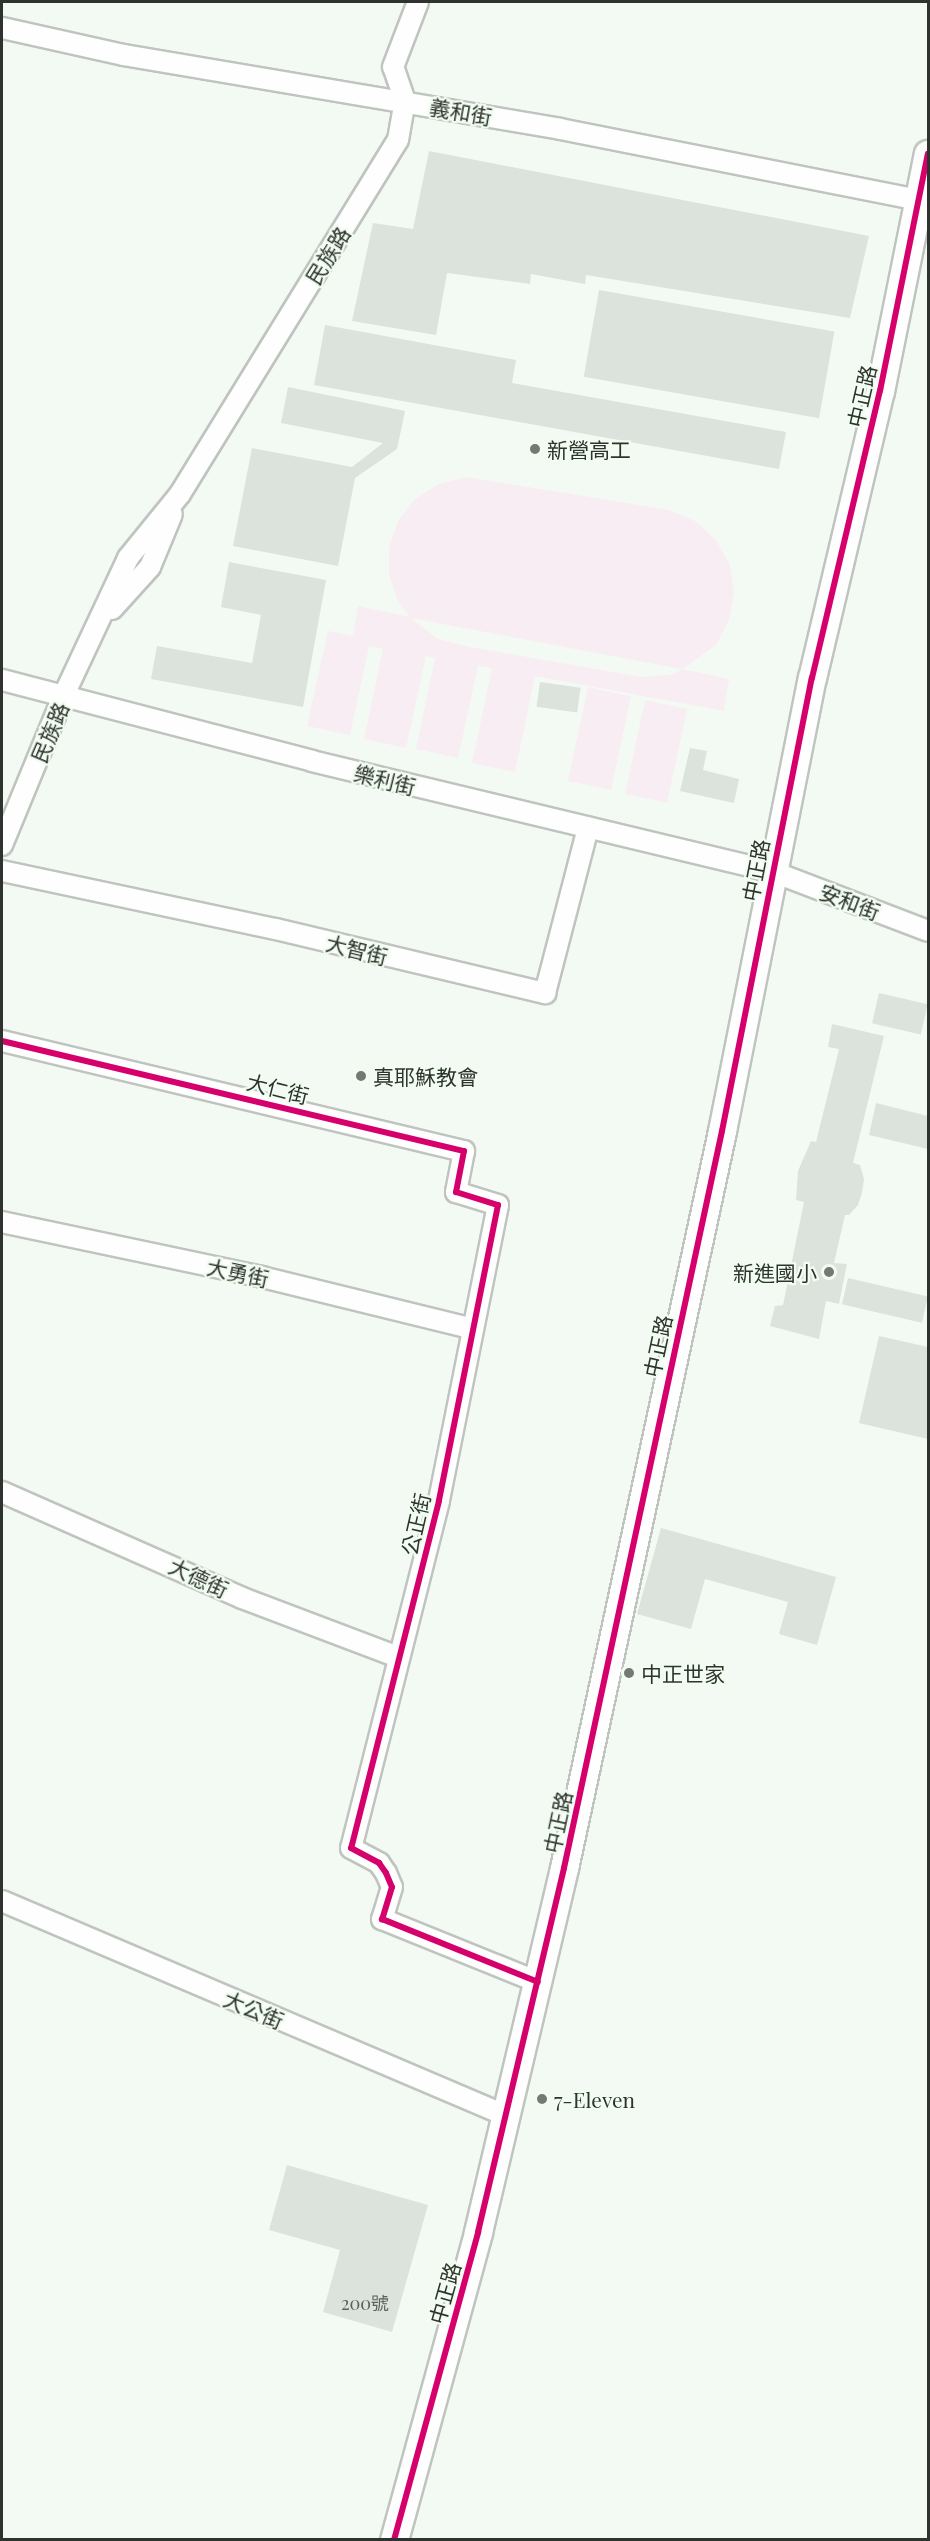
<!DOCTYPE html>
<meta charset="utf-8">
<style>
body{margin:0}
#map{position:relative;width:930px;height:2541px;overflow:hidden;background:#f3faf3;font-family:"Playfair Display","Noto Sans TC",serif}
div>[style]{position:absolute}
.green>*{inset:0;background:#f8edf2;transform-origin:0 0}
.building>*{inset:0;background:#dce2dc;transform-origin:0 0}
.roads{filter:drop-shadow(2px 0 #bfc4bf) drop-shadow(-2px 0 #bfc4bf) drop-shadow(0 2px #bfc4bf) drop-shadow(0 -2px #bfc4bf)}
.street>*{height:20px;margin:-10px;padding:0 10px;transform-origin:10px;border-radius:10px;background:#fdfefd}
.secondary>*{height:27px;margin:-13.5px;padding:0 13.5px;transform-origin:13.5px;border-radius:13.5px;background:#fdfefd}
.cycleway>*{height:6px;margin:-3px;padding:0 3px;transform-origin:3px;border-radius:3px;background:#d6006c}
.dots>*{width:16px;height:16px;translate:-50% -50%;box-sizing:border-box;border:3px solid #f0fdf0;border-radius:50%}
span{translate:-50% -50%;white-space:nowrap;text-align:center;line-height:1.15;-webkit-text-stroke:4.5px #f0fdf0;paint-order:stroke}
.number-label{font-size:18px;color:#5b605b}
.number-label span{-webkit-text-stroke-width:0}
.street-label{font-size:21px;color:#2f332f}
.poi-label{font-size:21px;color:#2f332f}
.left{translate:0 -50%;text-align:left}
.right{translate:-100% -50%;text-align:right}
.frame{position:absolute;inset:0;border:3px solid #2f332f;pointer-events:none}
</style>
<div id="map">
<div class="green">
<i style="clip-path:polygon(evenodd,466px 477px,669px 510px,695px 521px,716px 540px,730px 565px,734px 593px,729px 620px,716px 645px,683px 669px,729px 679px,724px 711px,535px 676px,515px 772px,472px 763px,492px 668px,478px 666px,458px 758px,416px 749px,435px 658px,426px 656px,406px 748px,364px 739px,383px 649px,369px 646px,350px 735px,307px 726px,328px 631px,353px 636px,358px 606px,410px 617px,398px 601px,389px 575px,389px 547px,398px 521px,415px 499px,439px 484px,466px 477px,411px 618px,681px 669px,681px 670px,669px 675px,641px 677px,465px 646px,438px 639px,411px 618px)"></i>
<i style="left:588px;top:687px;width:44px;height:96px;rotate:12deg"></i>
<i style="left:645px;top:700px;width:43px;height:96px;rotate:12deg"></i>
</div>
<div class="building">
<i style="clip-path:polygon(429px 151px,869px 236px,850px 318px,586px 275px,585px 284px,531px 274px,530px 284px,447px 273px,436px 335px,352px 321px,373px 223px,413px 229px)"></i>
<i style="left:599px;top:290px;width:239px;height:88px;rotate:10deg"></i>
<i style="clip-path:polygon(325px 325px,516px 360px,512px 383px,786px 432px,779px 469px,314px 385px)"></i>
<i style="clip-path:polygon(288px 387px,405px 411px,397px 449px,355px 478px,338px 566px,233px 546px,252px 448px,352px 467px,383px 443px,281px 423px)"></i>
<i style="clip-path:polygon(229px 562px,326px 580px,303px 707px,151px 679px,157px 646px,252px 663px,261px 615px,221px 607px)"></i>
<i style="left:540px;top:682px;width:41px;height:25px;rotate:8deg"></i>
<i style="clip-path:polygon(690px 748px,707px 751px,703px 770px,739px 779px,734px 803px,680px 791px)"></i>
<i style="left:879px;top:993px;width:50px;height:31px;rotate:13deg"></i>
<i style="clip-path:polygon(832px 1024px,884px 1036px,853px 1163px,860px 1165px,864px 1179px,862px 1193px,858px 1205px,849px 1215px,845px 1215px,834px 1263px,847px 1264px,839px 1304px,826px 1301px,819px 1339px,770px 1326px,775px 1306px,783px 1305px,804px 1202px,796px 1200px,798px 1171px,811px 1141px,816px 1142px,839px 1049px,828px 1047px)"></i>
<i style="clip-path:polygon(876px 1103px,928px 1116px,928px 1149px,869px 1135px)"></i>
<i style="left:848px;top:1278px;width:82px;height:27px;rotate:13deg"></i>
<i style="clip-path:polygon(879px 1336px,928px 1347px,928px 1439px,859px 1423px)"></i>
<i style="clip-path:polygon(661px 1528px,836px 1577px,817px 1645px,779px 1634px,788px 1602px,705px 1579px,691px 1629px,637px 1614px)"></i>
<i style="clip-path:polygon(287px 2165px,428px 2205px,392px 2332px,323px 2312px,340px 2250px,269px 2230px)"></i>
</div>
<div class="roads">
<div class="street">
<i style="left:2px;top:28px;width:125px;rotate:12.5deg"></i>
<i style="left:124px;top:55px;width:442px;rotate:9.6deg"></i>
<i style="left:560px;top:129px;width:366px;rotate:11.2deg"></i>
<i style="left:112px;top:609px;width:57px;rotate:-47.9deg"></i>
<i style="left:150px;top:567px;width:57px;rotate:-67.5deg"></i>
<i style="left:2px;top:680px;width:320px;rotate:14.6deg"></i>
<i style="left:312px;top:761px;width:472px;rotate:13.5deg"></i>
<i style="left:771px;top:871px;width:168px;rotate:20.9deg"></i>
<i style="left:2px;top:845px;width:160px;rotate:-67.6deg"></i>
<i style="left:63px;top:697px;width:153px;rotate:-64.9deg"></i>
<i style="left:128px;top:558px;width:82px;rotate:-50.9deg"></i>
<i style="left:180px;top:494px;width:416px;rotate:-58.4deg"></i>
<i style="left:398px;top:140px;width:40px;rotate:-80deg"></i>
<i style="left:405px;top:101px;width:36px;rotate:-109deg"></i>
<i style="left:393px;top:67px;width:70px;rotate:-69deg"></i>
<i style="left:2px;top:871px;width:280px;rotate:12deg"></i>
<i style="left:276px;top:929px;width:277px;rotate:13.4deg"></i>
<i style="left:545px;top:993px;width:171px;rotate:-75.4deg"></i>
<i style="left:2px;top:1041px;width:475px;rotate:13.4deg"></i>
<i style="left:464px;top:1151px;width:42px;rotate:101deg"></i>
<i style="left:456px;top:1192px;width:44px;rotate:17.2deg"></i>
<i style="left:498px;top:1205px;width:302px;rotate:101.3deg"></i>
<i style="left:439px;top:1501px;width:358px;rotate:104.2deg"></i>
<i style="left:351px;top:1848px;width:32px;rotate:28deg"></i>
<i style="left:379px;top:1863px;width:12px;rotate:55deg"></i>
<i style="left:386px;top:1873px;width:15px;rotate:67deg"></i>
<i style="left:392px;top:1887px;width:34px;rotate:107deg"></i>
<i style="left:382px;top:1919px;width:168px;rotate:22deg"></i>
<i style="left:2px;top:1222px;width:266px;rotate:11.9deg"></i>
<i style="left:262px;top:1277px;width:217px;rotate:13.8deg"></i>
<i style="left:2px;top:1492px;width:262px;rotate:23.8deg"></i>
<i style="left:242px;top:1598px;width:167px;rotate:20.7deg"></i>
<i style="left:2px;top:1901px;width:549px;rotate:23.06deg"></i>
</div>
<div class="secondary">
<i style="left:394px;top:2540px;width:319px;rotate:-74.7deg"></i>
<i style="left:478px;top:2232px;width:374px;rotate:-76.7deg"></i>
<i style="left:564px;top:1868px;width:754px;rotate:-77.9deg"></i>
<i style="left:722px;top:1131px;width:462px;rotate:-78.8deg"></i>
<i style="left:812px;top:678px;width:295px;rotate:-76.7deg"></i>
<i style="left:880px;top:391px;width:242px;rotate:-78.6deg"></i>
</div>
</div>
<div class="cycleway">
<i style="left:2px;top:1041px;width:475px;rotate:13.4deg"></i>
<i style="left:464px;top:1151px;width:42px;rotate:101deg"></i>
<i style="left:456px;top:1192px;width:44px;rotate:17.2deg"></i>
<i style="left:498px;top:1205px;width:302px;rotate:101.3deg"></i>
<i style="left:439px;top:1501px;width:358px;rotate:104.2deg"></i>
<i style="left:351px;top:1848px;width:32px;rotate:28deg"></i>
<i style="left:379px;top:1863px;width:12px;rotate:55deg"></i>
<i style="left:386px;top:1873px;width:15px;rotate:67deg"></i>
<i style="left:392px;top:1887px;width:34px;rotate:107deg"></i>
<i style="left:382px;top:1919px;width:168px;rotate:22deg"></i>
<i style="left:394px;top:2540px;width:319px;rotate:-74.7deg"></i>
<i style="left:478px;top:2232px;width:374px;rotate:-76.7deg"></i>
<i style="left:564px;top:1868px;width:754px;rotate:-77.9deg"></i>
<i style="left:722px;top:1131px;width:462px;rotate:-78.8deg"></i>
<i style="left:812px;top:678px;width:295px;rotate:-76.7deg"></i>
<i style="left:880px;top:391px;width:242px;rotate:-78.6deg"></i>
</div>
<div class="dots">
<i style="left:535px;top:449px;background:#747974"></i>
<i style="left:361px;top:1076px;background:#747974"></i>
<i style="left:829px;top:1272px;background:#747974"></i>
<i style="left:629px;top:1673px;background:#747974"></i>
<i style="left:542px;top:2099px;background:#747974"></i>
</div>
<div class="number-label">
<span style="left:365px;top:2303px">200號</span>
</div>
<div class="street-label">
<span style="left:461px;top:111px;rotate:10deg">義和街</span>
<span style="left:327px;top:255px;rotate:-58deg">民族路</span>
<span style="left:861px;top:396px;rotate:-77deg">中正路</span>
<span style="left:49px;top:732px;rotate:-67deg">民族路</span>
<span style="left:385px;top:779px;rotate:14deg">樂利街</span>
<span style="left:755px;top:870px;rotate:-79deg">中正路</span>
<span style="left:850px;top:901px;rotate:21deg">安和街</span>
<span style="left:357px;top:949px;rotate:14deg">大智街</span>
<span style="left:278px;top:1088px;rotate:14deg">大仁街</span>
<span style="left:238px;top:1272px;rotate:12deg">大勇街</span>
<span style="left:657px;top:1346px;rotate:-78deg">中正路</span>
<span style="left:415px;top:1524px;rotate:-77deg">公正街</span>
<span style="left:199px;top:1577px;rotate:25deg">大德街</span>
<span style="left:557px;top:1822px;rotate:-78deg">中正路</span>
<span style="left:254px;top:2009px;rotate:23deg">大公街</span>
<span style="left:444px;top:2293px;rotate:-74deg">中正路</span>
</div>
<div class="poi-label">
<span class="left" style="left:547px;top:449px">新營高工</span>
<span class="left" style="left:373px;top:1076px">真耶穌教會</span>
<span class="right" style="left:817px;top:1272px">新進國小</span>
<span class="left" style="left:641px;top:1673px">中正世家</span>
<span class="left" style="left:554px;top:2099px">7-Eleven</span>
</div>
<div class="frame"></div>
</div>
